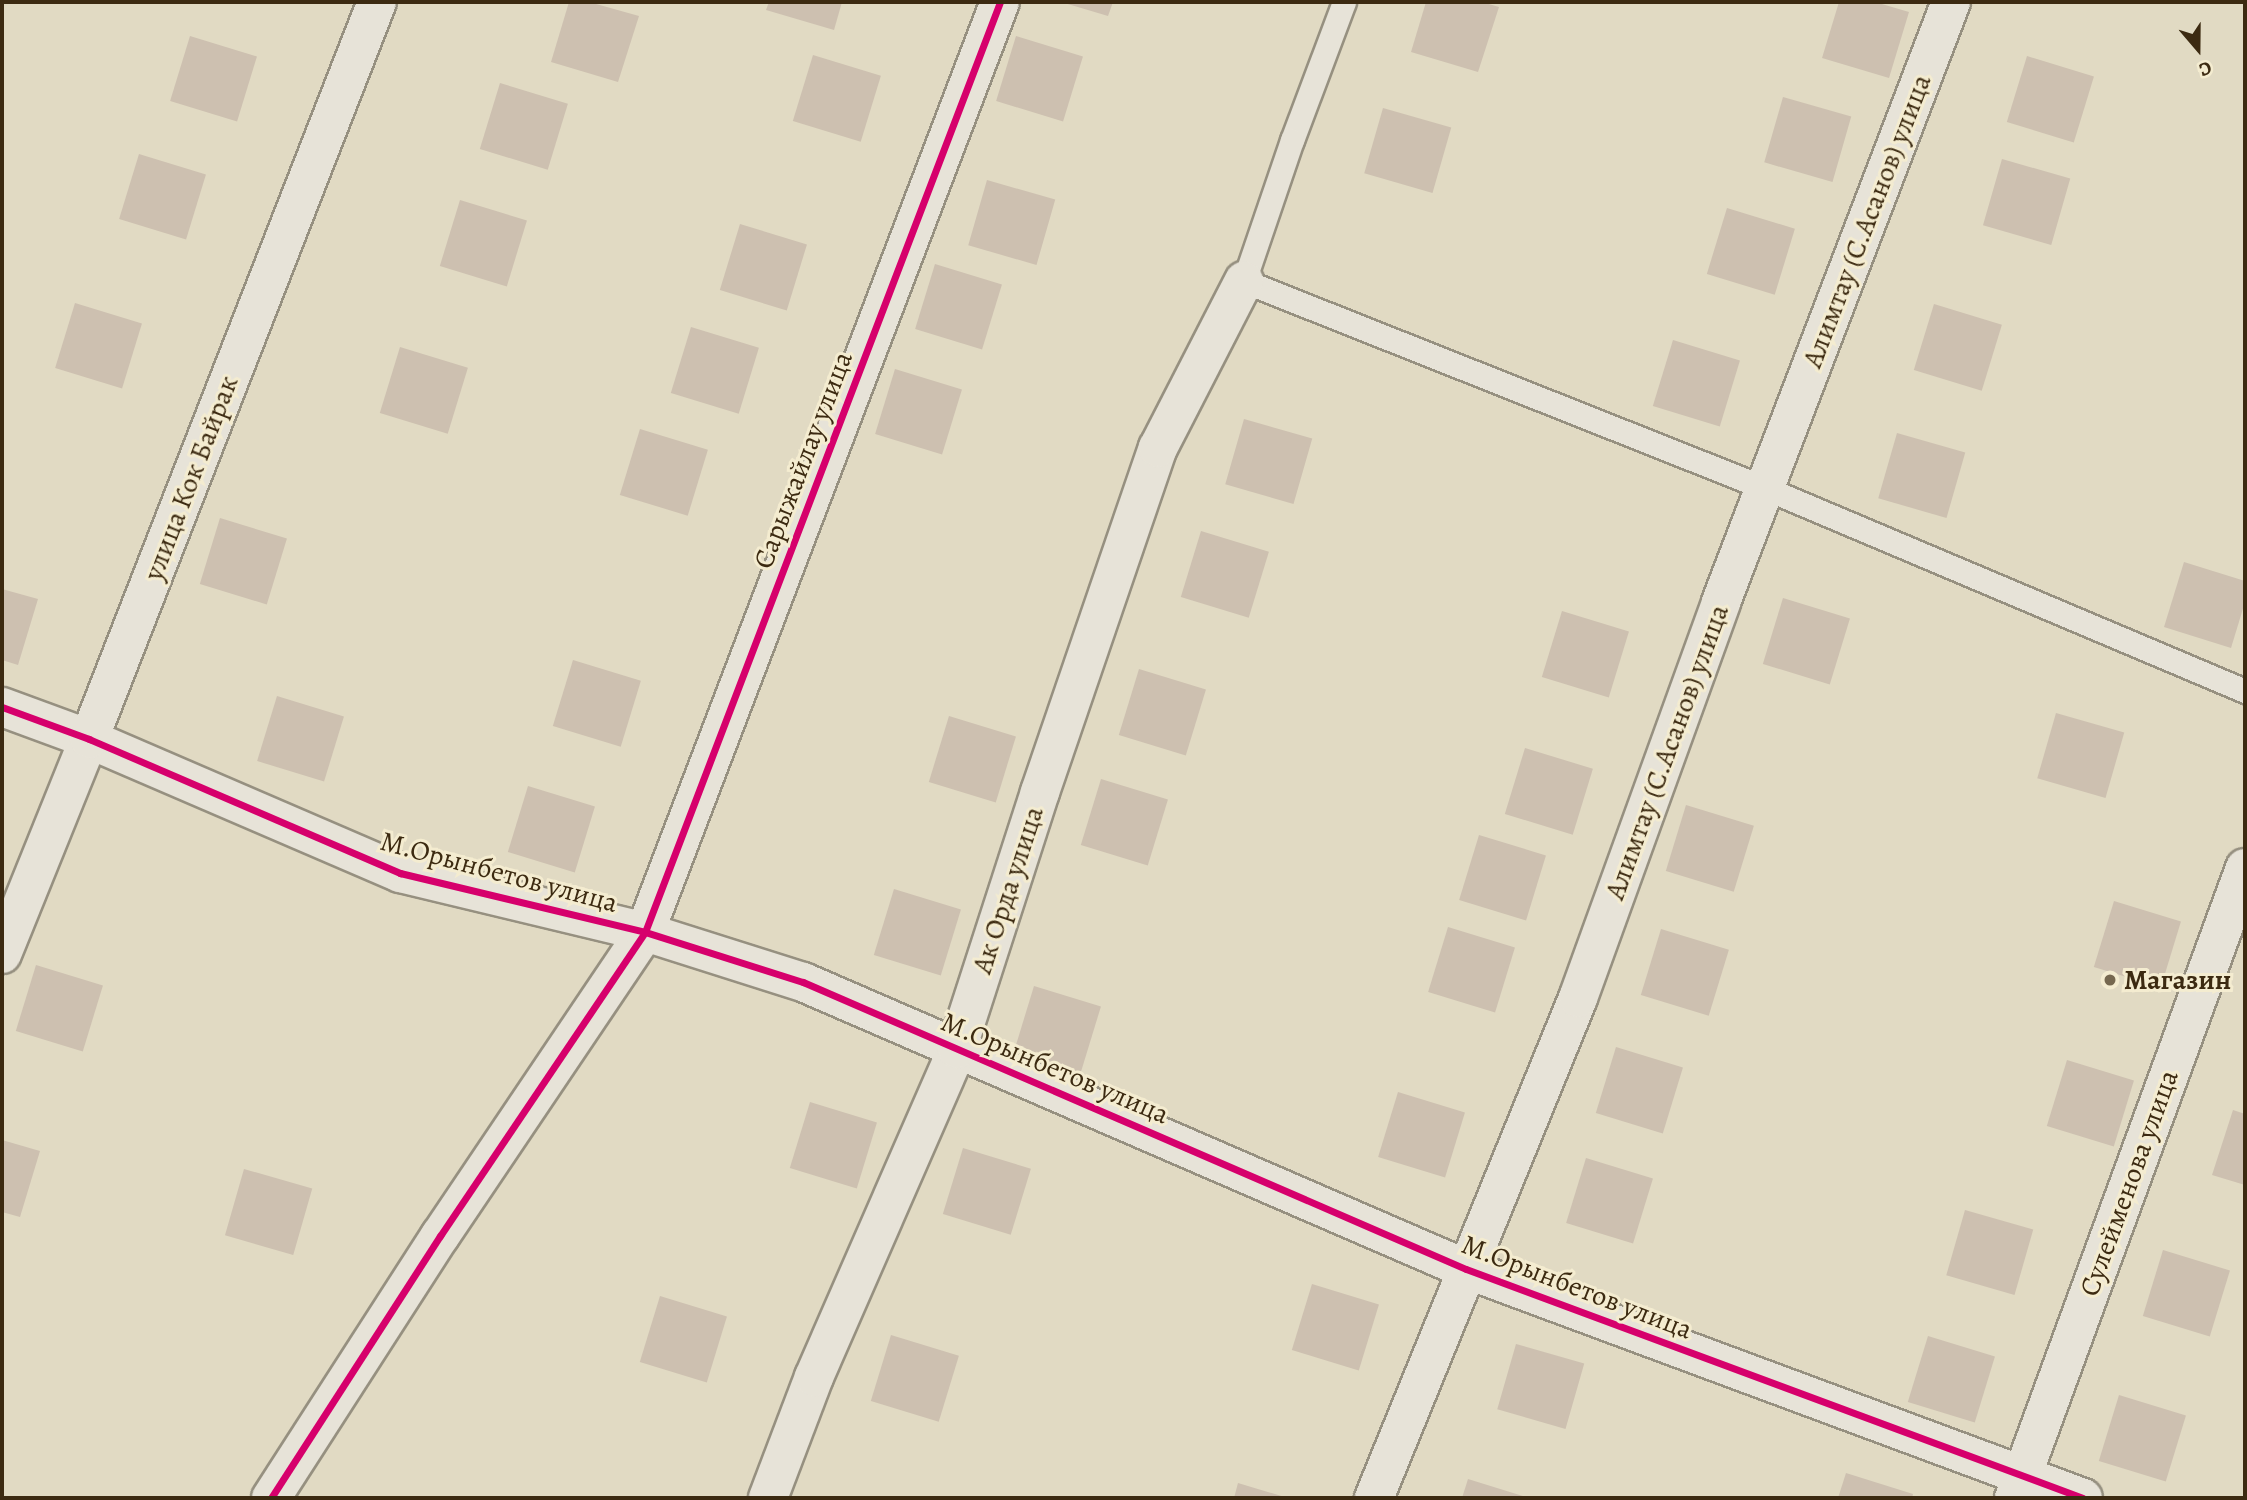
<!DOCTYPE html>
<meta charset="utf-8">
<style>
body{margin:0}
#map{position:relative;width:2247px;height:1500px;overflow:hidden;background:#e1dac3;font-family:Alegreya,serif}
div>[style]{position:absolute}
.building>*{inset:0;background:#cdc0b0;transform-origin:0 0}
.roads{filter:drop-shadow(2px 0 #969080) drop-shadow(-2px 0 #969080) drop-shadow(0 2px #969080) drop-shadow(0 -2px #969080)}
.service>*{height:23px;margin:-11.5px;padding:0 11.5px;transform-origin:11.5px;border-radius:11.5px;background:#e7e3d8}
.minor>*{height:38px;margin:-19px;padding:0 19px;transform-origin:19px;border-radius:19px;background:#e7e3d8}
.cycleway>*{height:7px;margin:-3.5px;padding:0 3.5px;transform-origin:3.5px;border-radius:3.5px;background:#d6006c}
.dots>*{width:19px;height:19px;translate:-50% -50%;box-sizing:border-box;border:4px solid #f4ecd0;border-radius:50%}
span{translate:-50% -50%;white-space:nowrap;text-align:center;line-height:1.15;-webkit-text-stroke:6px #f4ecd0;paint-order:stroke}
.street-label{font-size:28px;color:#3c2a11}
.poi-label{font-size:28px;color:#3c2a11;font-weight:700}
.left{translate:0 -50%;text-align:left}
.frame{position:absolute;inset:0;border:4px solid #3c2a11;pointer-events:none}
.north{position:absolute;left:2163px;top:14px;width:70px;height:70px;-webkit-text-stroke:5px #f4ecd0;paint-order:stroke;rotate:160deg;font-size:19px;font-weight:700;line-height:28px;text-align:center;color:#3c2a11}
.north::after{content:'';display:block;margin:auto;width:24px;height:32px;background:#3c2a11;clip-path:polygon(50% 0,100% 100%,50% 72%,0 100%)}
</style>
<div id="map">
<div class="building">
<i style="clip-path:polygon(569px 2px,589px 2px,639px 16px,618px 82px,551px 62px)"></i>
<i style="clip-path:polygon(769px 2px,842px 2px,834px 30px,766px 10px)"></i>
<i style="clip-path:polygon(1061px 2px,1113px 2px,1108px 16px)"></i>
<i style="clip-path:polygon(1426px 2px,1482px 2px,1499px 7px,1478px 72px,1411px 52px)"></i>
<i style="clip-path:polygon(1839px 2px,1875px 2px,1909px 12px,1889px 78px,1822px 58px)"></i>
<i style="left:190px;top:36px;width:70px;height:68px;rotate:17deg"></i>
<i style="left:1016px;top:36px;width:70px;height:68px;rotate:17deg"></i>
<i style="left:813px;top:55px;width:71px;height:69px;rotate:17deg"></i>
<i style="left:2027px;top:56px;width:70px;height:69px;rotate:17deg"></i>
<i style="left:500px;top:83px;width:71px;height:69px;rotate:17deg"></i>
<i style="left:1783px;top:97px;width:71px;height:68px;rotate:16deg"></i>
<i style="left:1383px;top:108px;width:71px;height:68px;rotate:16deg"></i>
<i style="left:139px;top:154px;width:70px;height:68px;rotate:17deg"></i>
<i style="left:2002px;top:159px;width:71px;height:69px;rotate:16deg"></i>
<i style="left:987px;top:180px;width:71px;height:68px;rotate:16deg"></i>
<i style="left:460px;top:200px;width:70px;height:69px;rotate:17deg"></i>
<i style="left:1727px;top:208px;width:71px;height:69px;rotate:17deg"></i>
<i style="left:740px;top:224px;width:70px;height:69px;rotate:17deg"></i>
<i style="left:935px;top:264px;width:70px;height:68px;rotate:17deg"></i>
<i style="left:75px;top:303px;width:70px;height:68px;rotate:17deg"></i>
<i style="left:1934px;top:304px;width:71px;height:69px;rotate:17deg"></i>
<i style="left:691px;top:327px;width:71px;height:69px;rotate:17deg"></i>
<i style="left:1673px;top:340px;width:70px;height:69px;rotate:17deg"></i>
<i style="left:400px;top:347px;width:71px;height:69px;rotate:17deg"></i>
<i style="left:895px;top:369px;width:70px;height:68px;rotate:17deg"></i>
<i style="left:1244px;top:419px;width:71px;height:68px;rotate:16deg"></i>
<i style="left:640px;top:429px;width:71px;height:69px;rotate:17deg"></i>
<i style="left:1897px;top:433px;width:71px;height:68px;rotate:16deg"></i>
<i style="left:220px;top:518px;width:70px;height:69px;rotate:17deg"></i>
<i style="left:1201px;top:531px;width:71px;height:69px;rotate:17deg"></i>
<i style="clip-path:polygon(2184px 562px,2245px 581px,2245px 602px,2231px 648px,2164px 627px)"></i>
<i style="clip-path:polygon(2px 589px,38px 599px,18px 665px,2px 660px)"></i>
<i style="left:1783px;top:598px;width:70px;height:69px;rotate:17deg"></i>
<i style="left:1562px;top:611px;width:70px;height:69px;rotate:17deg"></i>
<i style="left:573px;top:660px;width:71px;height:69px;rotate:17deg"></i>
<i style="left:1139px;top:669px;width:70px;height:69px;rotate:17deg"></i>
<i style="left:277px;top:696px;width:70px;height:68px;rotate:17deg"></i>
<i style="left:2056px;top:713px;width:71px;height:68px;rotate:16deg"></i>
<i style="left:949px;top:716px;width:70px;height:69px;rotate:17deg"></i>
<i style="left:1525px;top:748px;width:71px;height:69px;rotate:17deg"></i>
<i style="left:1101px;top:779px;width:70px;height:69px;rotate:17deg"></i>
<i style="left:528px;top:786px;width:70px;height:69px;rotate:17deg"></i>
<i style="left:1686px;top:805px;width:71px;height:69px;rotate:17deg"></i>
<i style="left:1479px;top:835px;width:70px;height:68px;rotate:17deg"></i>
<i style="left:894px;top:889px;width:70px;height:69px;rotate:17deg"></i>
<i style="left:2114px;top:901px;width:70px;height:69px;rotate:17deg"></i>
<i style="left:1448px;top:927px;width:70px;height:68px;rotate:17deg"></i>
<i style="left:1661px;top:929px;width:71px;height:69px;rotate:17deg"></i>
<i style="left:36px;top:965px;width:70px;height:69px;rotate:17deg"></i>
<i style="left:1034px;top:986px;width:70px;height:69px;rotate:17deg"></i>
<i style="left:1616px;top:1047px;width:70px;height:69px;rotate:17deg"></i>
<i style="left:2067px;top:1060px;width:70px;height:69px;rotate:17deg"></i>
<i style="left:1398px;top:1092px;width:70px;height:68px;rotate:17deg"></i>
<i style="left:810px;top:1102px;width:70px;height:69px;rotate:17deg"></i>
<i style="clip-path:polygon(2233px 1110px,2245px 1114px,2245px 1185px,2212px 1175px)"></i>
<i style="clip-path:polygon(2px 1140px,40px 1151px,20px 1217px,2px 1212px)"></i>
<i style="left:963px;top:1148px;width:71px;height:69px;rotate:17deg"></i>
<i style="left:1586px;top:1158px;width:70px;height:68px;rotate:17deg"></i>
<i style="left:244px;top:1169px;width:71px;height:69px;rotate:16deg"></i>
<i style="left:1965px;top:1210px;width:71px;height:68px;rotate:16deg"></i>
<i style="left:2163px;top:1250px;width:70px;height:69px;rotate:17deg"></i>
<i style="left:1312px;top:1284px;width:70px;height:69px;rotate:17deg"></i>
<i style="left:660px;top:1296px;width:70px;height:69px;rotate:17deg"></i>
<i style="left:891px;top:1335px;width:71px;height:69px;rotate:17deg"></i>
<i style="left:1928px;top:1336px;width:70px;height:69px;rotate:17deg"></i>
<i style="left:1516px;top:1344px;width:71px;height:68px;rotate:16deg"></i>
<i style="left:2119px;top:1395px;width:70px;height:69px;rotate:17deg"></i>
<i style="clip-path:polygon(1846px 1473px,1913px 1494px,1912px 1498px,1838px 1498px)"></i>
<i style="clip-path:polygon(1468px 1479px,1529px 1498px,1462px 1498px)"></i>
<i style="clip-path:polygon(1238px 1483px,1288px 1498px,1234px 1498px)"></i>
</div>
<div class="roads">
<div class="service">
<i style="left:1344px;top:2px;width:147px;rotate:110.6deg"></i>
<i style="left:1292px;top:140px;width:149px;rotate:108.8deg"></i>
<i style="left:1244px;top:281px;width:561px;rotate:21.67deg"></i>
<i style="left:1765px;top:488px;width:521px;rotate:22.92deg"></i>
</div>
<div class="minor">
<i style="left:2px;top:707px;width:93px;rotate:20.2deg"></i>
<i style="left:89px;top:739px;width:339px;rotate:23.3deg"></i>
<i style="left:400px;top:873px;width:252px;rotate:13.5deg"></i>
<i style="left:645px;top:932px;width:166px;rotate:17.6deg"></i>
<i style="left:803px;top:982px;width:722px;rotate:23.41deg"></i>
<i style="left:1466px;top:1269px;width:658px;rotate:20.36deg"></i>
<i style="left:2px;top:954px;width:232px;rotate:-68deg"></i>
<i style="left:89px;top:739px;width:791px;rotate:-68.66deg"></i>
<i style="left:271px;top:1498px;width:312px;rotate:-57.2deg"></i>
<i style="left:440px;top:1236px;width:367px;rotate:-56deg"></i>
<i style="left:645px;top:932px;width:995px;rotate:-69.11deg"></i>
<i style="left:768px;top:1498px;width:129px;rotate:-69.2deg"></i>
<i style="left:814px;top:1377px;width:358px;rotate:-66.4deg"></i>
<i style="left:957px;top:1049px;width:270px;rotate:-72.1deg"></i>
<i style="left:1040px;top:792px;width:364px;rotate:-71.1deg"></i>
<i style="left:1158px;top:448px;width:188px;rotate:-62.8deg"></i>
<i style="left:1374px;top:1498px;width:540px;rotate:-67.8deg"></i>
<i style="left:1578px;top:998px;width:421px;rotate:-70.1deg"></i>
<i style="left:1721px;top:602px;width:643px;rotate:-69.03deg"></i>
<i style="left:2014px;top:1498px;width:671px;rotate:-69.86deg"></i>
</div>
</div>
<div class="cycleway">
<i style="left:2px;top:707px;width:93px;rotate:20.2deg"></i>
<i style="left:89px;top:739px;width:339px;rotate:23.3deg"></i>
<i style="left:400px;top:873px;width:252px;rotate:13.5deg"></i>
<i style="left:645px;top:932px;width:166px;rotate:17.6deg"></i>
<i style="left:803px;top:982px;width:722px;rotate:23.41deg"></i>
<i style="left:1466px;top:1269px;width:658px;rotate:20.36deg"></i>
<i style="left:271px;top:1498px;width:312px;rotate:-57.2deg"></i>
<i style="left:440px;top:1236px;width:367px;rotate:-56deg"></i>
<i style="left:645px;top:932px;width:995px;rotate:-69.11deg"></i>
</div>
<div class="dots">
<i style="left:2110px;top:980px;background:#76684f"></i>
</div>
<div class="street-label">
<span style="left:1867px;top:221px;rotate:-69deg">Алимтау (С.Асанов) улица</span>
<span style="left:803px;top:460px;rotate:-69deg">Сарыжайлау улица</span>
<span style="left:191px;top:478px;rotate:-69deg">улица Кок Байрак</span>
<span style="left:1667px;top:752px;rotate:-70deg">Алимтау (С.Асанов) улица</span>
<span style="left:499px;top:872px;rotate:15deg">М.Орынбетов улица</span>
<span style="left:1008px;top:890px;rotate:-72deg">Ак Орда улица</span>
<span style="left:1055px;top:1068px;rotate:23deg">М.Орынбетов улица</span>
<span style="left:2129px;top:1183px;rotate:-70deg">Сулейменова улица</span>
<span style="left:1577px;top:1287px;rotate:21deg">М.Орынбетов улица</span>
</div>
<div class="poi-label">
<span class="left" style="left:2124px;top:980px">Магазин</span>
</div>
<div class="frame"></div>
<div class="north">С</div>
</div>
